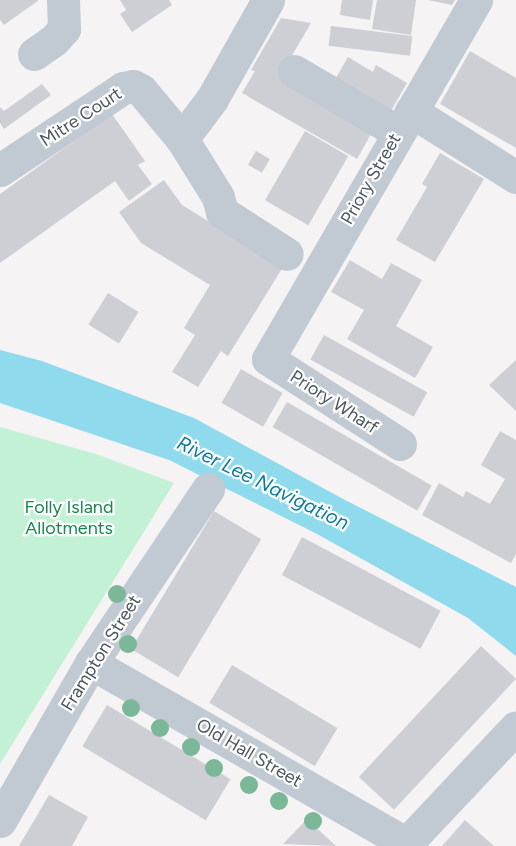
<!DOCTYPE html>
<style>
body{margin:0}
#map{position:relative;width:516px;height:846px;overflow:hidden;background:#f5f3f3;font-family:Figtree,sans-serif}
div>[style]{position:absolute}
.green>*{inset:0;background:#c3f1d5}
.water>*{inset:0;background:#90daee}
.building>*{inset:0;background:#cdcfd5;transform-origin:0 0}
.minor>*{height:33px;margin:-16.5px;padding:0 16.5px;transform-origin:16.5px;border-radius:16.5px;background:#c1cad2}
.trees>*{width:18px;height:18px;margin:-9px;border-radius:50%;background:#7bb799}
span{translate:-50% -50%;white-space:nowrap;text-align:center;line-height:1.15;-webkit-text-stroke:4.5px #fff;paint-order:stroke}
.street-label{font-size:18px;color:#4a5661}
.park-label{font-size:18px;color:#17864f}
.water-label{font-size:20px;color:#0c7c9b;font-style:italic}
</style>
<div id="map">
<div class="green">
<i style="clip-path:polygon(0 427px,96px 454px,174px 483px,0 764px)"></i>
</div>
<div class="water">
<i style="clip-path:polygon(0 350px,42px 361px,194px 418px,345px 500px,516px 587px,516px 656px,468px 618px,317px 534px,169px 460px,0 403px)"></i>
</div>
<div class="building">
<i style="clip-path:polygon(0 0,39px 0,4px 25px,0 20px)"></i>
<i style="clip-path:polygon(120px 0,169px 0,172px 5px,132px 32px,120px 14px,126px 10px)"></i>
<i style="clip-path:polygon(342px 0,373px 0,370px 20px,340px 15px)"></i>
<i style="clip-path:polygon(377px 0,416px 0,411px 35px,372px 29px)"></i>
<i style="clip-path:polygon(428px 0,455px 0,452px 5px)"></i>
<i style="clip-path:polygon(281px 18px,311px 23px,283px 71px,376px 125px,357px 159px,242px 93px,255px 71px,251px 70px)"></i>
<i style="left:331px;top:26px;width:82px;height:20px;rotate:7deg"></i>
<i style="clip-path:polygon(470px 51px,516px 78px,516px 148px,440px 104px)"></i>
<i style="clip-path:polygon(348px 57px,373px 72px,376px 65px,407px 83px,388px 116px,333px 83px)"></i>
<i style="clip-path:polygon(42px 84px,51px 95px,4px 129px,0 123px,0 107px,4px 111px)"></i>
<i style="clip-path:polygon(112px 114px,145px 161px,138px 165px,152px 184px,129px 201px,115px 181px,0 263px,0 194px)"></i>
<i style="left:305px;top:131px;width:50px;height:80px;rotate:30deg"></i>
<i style="left:256px;top:151px;width:16px;height:16px;rotate:30deg"></i>
<i style="clip-path:polygon(440px 153px,484px 179px,435px 262px,396px 240px,427px 187px,422px 184px)"></i>
<i style="clip-path:polygon(164px 180px,182px 205px,283px 267px,228px 356px,221px 351px,198px 387px,172px 372px,195px 335px,184px 328px,210px 285px,141px 243px,119px 212px)"></i>
<i style="clip-path:polygon(350px 260px,382px 279px,391px 263px,422px 280px,396px 326px,433px 347px,415px 378px,347px 339px,364px 310px,331px 292px)"></i>
<i style="left:108px;top:293px;width:36px;height:37px;rotate:32deg"></i>
<i style="left:324px;top:335px;width:118px;height:28px;rotate:29deg"></i>
<i style="clip-path:polygon(516px 360px,516px 411px,489px 385px)"></i>
<i style="left:241px;top:369px;width:48px;height:39px;rotate:30deg"></i>
<i style="left:287px;top:402px;width:167px;height:29px;rotate:30deg"></i>
<i style="clip-path:polygon(500px 431px,516px 440px,516px 554px,511px 563px,422px 515px,439px 483px,463px 497px,466px 491px,490px 504px,505px 479px,481px 465px)"></i>
<i style="left:214px;top:511px;width:55px;height:161px;rotate:31deg"></i>
<i style="left:302px;top:537px;width:157px;height:43px;rotate:28deg"></i>
<i style="left:481px;top:646px;width:48px;height:179px;rotate:43deg"></i>
<i style="left:232px;top:665px;width:123px;height:44px;rotate:31deg"></i>
<i style="left:107px;top:705px;width:144px;height:48px;rotate:31deg"></i>
<i style="clip-path:polygon(49px 795px,88px 817px,72px 846px,19px 846px)"></i>
<i style="clip-path:polygon(307px 819px,336px 846px,283px 844px)"></i>
<i style="clip-path:polygon(465px 820px,485px 838px,494px 846px,442px 846px)"></i>
</div>
<div class="minor">
<i style="left:34px;top:54px;width:24px;rotate:-35deg"></i>
<i style="left:54px;top:40px;width:15px;rotate:-48deg"></i>
<i style="left:64px;top:29px;width:29px;rotate:-92deg"></i>
<i style="left:294px;top:71px;width:121px;rotate:30.4deg"></i>
<i style="left:411px;top:111px;width:124px;rotate:32.2deg"></i>
<i style="left:182px;top:139px;width:68px;rotate:58.2deg"></i>
<i style="left:218px;top:197px;width:16px;rotate:75deg"></i>
<i style="left:222px;top:212px;width:77px;rotate:32.9deg"></i>
<i style="left:0;top:170px;width:148px;rotate:-33.7deg"></i>
<i style="left:123px;top:88px;width:10px;rotate:-11deg"></i>
<i style="left:133px;top:86px;width:9px;rotate:27deg"></i>
<i style="left:141px;top:90px;width:64px;rotate:50.1deg"></i>
<i style="left:182px;top:139px;width:50px;rotate:-53.1deg"></i>
<i style="left:212px;top:99px;width:114px;rotate:-60.5deg"></i>
<i style="left:400px;top:444px;width:157px;rotate:-147.2deg"></i>
<i style="left:268px;top:359px;width:415px;rotate:-59.9deg"></i>
<i style="left:91px;top:663px;width:369px;rotate:29.8deg"></i>
<i style="left:0;top:821px;width:182px;rotate:-60.1deg"></i>
<i style="left:91px;top:663px;width:210px;rotate:-56.1deg"></i>
<i style="left:404px;top:846px;width:163px;rotate:-46.7deg"></i>
</div>
<div class="trees">
<i style="left:117px;top:594px"></i>
<i style="left:128px;top:644px"></i>
<i style="left:131px;top:708px"></i>
<i style="left:160px;top:728px"></i>
<i style="left:191px;top:747px"></i>
<i style="left:214px;top:768px"></i>
<i style="left:249px;top:785px"></i>
<i style="left:279px;top:801px"></i>
<i style="left:313px;top:821px"></i>
</div>
<div class="street-label">
<span style="left:81px;top:117px;rotate:-33deg">Mitre Court</span>
<span style="left:371px;top:179px;rotate:-60deg">Priory Street</span>
<span style="left:334px;top:402px;rotate:33deg">Priory Wharf</span>
<span style="left:101px;top:653px;rotate:-58deg">Frampton Street</span>
<span style="left:249px;top:753px;rotate:30deg">Old Hall Street</span>
</div>
<div class="park-label">
<span style="left:69px;top:518px">Folly Island<br>Allotments</span>
</div>
<div class="water-label">
<span style="left:263px;top:483px;rotate:26deg">River Lee Navigation</span>
</div>
</div>
